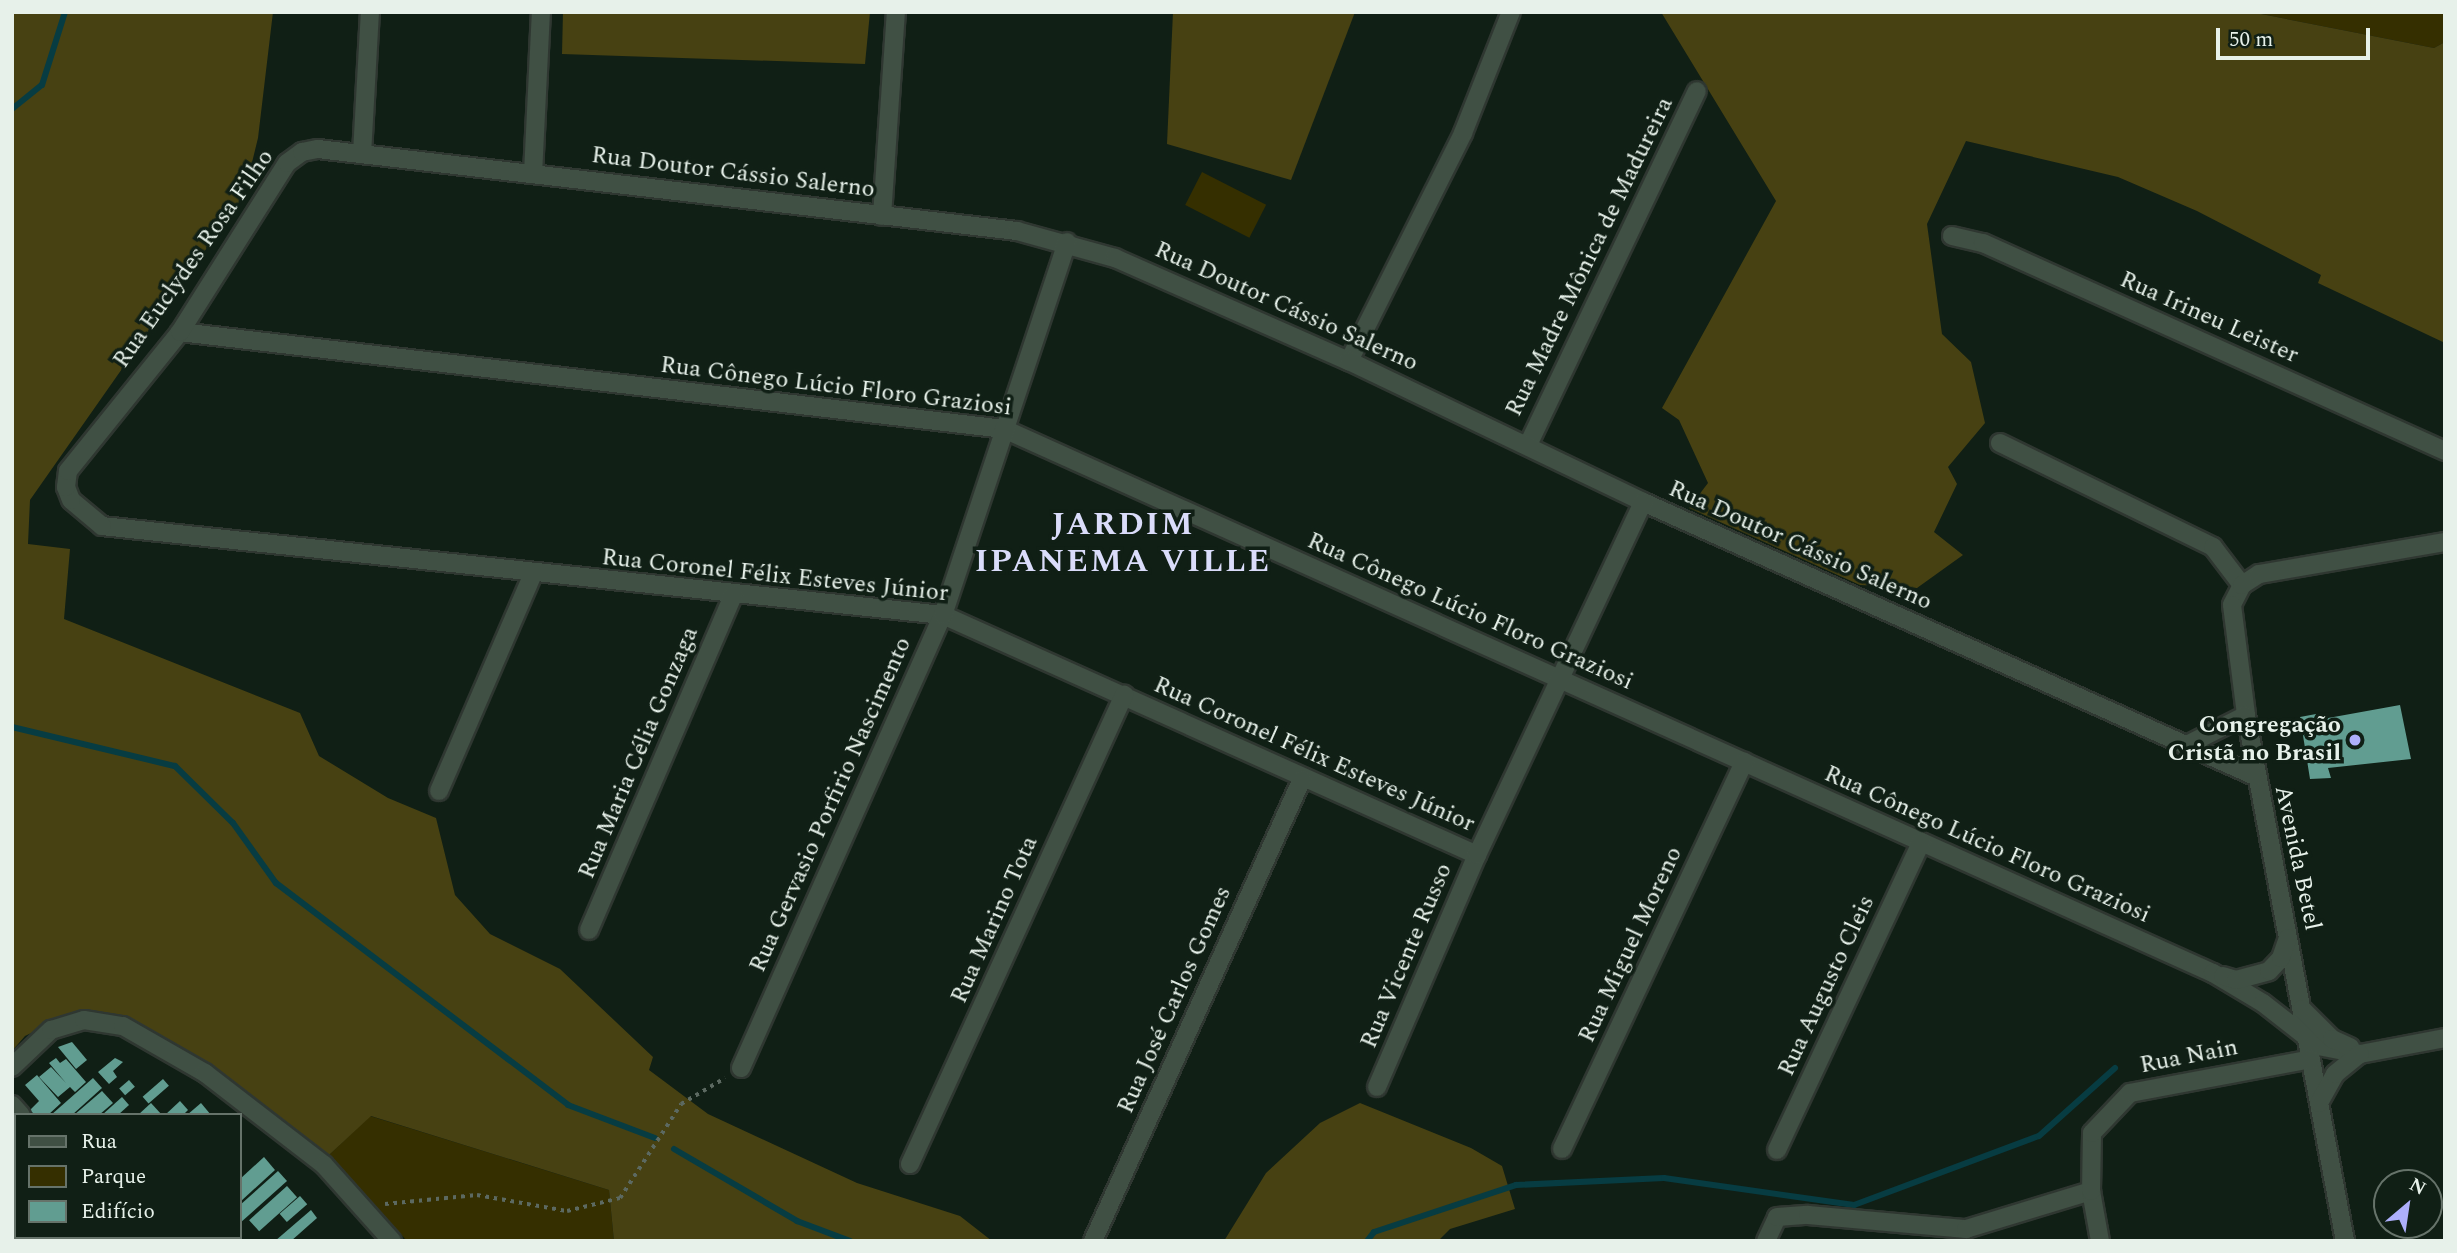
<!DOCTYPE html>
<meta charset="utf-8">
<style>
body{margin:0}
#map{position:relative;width:2457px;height:1253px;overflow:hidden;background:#101f15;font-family:Spectral,serif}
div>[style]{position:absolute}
.green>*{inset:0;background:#352f00;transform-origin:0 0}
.forest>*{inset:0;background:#474112}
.stream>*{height:6px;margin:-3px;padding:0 3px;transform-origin:3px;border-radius:3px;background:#073c42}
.building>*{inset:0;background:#619d91;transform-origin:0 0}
.path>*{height:3.5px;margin-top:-1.75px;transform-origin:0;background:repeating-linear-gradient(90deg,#5c6961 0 3.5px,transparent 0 8.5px)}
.roads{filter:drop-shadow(2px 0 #2f3731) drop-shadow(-2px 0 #2f3731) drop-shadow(0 2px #2f3731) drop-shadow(0 -2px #2f3731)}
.minor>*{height:18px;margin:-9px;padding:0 9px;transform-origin:9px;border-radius:9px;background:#405044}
.dots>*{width:19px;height:19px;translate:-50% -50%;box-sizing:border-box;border:4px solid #101f15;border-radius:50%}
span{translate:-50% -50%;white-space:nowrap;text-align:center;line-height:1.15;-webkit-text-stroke:7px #101f15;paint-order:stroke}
.street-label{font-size:24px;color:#e7f1ea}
.poi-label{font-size:24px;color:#e7f1ea;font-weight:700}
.right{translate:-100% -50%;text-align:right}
.district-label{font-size:32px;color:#dadcfa;font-weight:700;letter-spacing:2px}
.frame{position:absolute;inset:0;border:14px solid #e7f1ea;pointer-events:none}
.legend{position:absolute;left:14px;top:1113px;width:228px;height:126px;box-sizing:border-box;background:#101f15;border:2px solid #66736a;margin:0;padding:9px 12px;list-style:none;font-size:21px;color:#e7f1ea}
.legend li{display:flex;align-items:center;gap:14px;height:35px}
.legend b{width:35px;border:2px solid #66736a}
.north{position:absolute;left:2373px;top:1169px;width:70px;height:70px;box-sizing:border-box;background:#101f15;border:2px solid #66736a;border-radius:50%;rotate:29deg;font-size:19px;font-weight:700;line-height:28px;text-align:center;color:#e7f1ea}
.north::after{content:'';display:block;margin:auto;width:24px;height:32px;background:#adaffb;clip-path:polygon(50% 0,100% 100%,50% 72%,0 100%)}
.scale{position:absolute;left:2216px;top:28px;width:154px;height:32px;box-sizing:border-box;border:4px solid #e7f1ea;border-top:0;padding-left:9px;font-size:21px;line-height:24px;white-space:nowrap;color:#e7f1ea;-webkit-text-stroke:5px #101f15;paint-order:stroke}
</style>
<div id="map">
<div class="green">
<i style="clip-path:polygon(2251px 12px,2445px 12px,2445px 42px,2434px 48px)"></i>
<i style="left:1202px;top:172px;width:72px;height:37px;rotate:27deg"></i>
<i style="clip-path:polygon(370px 1116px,609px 1190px,614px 1241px,407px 1241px,329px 1155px)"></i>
</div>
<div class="forest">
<i style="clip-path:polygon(12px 12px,273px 12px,258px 138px,244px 195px,30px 500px,28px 544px,70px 549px,64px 619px,300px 713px,319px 756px,388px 798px,436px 818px,455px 895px,490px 934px,560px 969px,653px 1057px,649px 1070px,708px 1114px,857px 1183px,960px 1216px,992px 1241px,614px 1241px,609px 1190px,371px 1116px,329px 1155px,132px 1021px,75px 1012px,25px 1036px,12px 1051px)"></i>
<i style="clip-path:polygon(563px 12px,870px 12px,865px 64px,562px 54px)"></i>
<i style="clip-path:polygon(1173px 12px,1355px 12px,1291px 180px,1167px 144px)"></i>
<i style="clip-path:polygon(1661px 12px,2251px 12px,2434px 48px,2445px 42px,2445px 343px,2318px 283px,2321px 275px,2197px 211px,2118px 177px,1966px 141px,1927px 224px,1942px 334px,1971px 362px,1985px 423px,1948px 467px,1957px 484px,1934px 532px,1963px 555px,1917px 588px,1860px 585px,1689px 508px,1708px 483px,1679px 420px,1662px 408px,1776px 201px)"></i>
<i style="clip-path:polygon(1360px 1103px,1471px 1148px,1502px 1166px,1515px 1209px,1450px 1229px,1438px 1241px,1224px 1241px,1266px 1173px,1320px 1123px)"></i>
</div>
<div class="stream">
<i style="left:12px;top:109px;width:38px;rotate:-39deg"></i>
<i style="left:42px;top:85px;width:77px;rotate:-72.5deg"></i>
<i style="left:12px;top:727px;width:168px;rotate:13.5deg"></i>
<i style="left:175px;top:766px;width:81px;rotate:44.5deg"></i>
<i style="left:233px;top:823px;width:74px;rotate:54.4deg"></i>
<i style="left:276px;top:883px;width:367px;rotate:37.2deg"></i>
<i style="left:568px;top:1105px;width:93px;rotate:20.8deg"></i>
<i style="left:674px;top:1149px;width:143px;rotate:30.3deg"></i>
<i style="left:797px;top:1221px;width:57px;rotate:20.7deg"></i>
<i style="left:1367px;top:1241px;width:11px;rotate:-52deg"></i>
<i style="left:1374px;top:1232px;width:150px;rotate:-18.3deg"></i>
<i style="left:1516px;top:1185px;width:148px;rotate:-2.7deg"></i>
<i style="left:1664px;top:1178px;width:192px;rotate:8.1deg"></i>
<i style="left:1854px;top:1205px;width:197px;rotate:-20.5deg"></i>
<i style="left:2039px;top:1136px;width:102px;rotate:-41.8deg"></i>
</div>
<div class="building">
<i style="clip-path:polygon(2400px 705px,2411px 759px,2328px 768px,2331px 778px,2310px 779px,2300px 717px,2316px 714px,2317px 720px)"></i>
<i style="clip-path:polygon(72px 1042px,87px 1060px,76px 1069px,58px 1047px)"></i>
<i style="clip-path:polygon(56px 1058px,60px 1063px,66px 1059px,86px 1082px,75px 1092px,70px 1087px,58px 1097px,39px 1077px,51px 1067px,66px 1083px,49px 1063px)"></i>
<i style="clip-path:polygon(115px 1058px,123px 1062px,113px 1071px,117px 1077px,109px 1084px,98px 1072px)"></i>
<i style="clip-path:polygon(37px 1075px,61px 1103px,48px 1115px,35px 1115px,30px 1110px,39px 1101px,25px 1085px)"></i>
<i style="clip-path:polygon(93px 1078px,102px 1088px,72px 1115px,51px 1115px)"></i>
<i style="left:163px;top:1079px;width:9px;height:27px;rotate:49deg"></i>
<i style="left:129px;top:1080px;width:9px;height:13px;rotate:49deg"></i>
<i style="clip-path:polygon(102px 1091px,113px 1103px,99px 1115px,74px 1115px)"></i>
<i style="clip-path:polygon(122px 1097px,129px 1105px,118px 1115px,102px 1115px)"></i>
<i style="clip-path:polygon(180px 1101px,188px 1110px,183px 1115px,165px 1115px)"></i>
<i style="clip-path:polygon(151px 1103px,162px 1115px,138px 1115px)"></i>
<i style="clip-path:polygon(201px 1103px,211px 1115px,187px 1115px)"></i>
<i style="clip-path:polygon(264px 1157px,275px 1170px,240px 1202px,240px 1179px)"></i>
<i style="clip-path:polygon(16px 1163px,16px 1181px,12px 1184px,12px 1166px)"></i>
<i style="clip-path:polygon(278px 1171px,287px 1181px,240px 1223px,240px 1205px)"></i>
<i style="left:287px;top:1186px;width:15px;height:51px;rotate:48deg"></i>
<i style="left:300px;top:1196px;width:11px;height:27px;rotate:49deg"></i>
<i style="clip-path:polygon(16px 1201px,16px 1219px,12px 1223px,12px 1204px)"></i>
<i style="clip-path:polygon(311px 1210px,317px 1218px,291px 1241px,275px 1241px)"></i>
<i style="clip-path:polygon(16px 1221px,16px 1238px,12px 1241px,12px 1224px)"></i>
<i style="clip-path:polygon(21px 1237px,43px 1237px,17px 1241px)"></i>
<i style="clip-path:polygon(46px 1237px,64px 1237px,42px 1241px)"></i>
<i style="clip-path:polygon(147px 1237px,173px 1237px,169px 1241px)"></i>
<i style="clip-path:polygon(175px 1237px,194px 1237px,171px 1241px)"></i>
<i style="clip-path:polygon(198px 1237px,216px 1237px,194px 1241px)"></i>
</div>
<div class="path">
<i style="left:385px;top:1204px;width:92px;rotate:-5.6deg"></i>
<i style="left:477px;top:1195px;width:91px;rotate:10.1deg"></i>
<i style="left:567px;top:1211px;width:55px;rotate:-13.8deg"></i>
<i style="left:620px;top:1198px;width:112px;rotate:-57deg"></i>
<i style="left:681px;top:1104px;width:51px;rotate:-30.6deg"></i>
</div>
<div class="roads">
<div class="minor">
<i style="left:362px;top:154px;width:142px;rotate:-86.8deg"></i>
<i style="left:533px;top:174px;width:162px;rotate:-87.2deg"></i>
<i style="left:882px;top:216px;width:204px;rotate:-86.1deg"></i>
<i style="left:1952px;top:236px;width:32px;rotate:13deg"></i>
<i style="left:1983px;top:243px;width:507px;rotate:24.24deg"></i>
<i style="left:180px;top:332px;width:830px;rotate:6.71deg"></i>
<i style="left:1004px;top:429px;width:1326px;rotate:24.23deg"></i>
<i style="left:2213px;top:973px;width:58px;rotate:31deg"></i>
<i style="left:2263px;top:1003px;width:70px;rotate:38deg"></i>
<i style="left:2318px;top:1046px;width:43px;rotate:10.8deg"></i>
<i style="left:2360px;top:1054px;width:86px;rotate:-10.7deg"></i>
<i style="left:1349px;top:361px;width:255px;rotate:-63.4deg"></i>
<i style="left:1463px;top:133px;width:130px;rotate:-68.4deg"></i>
<i style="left:2000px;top:443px;width:237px;rotate:26deg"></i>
<i style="left:2213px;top:547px;width:48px;rotate:52.7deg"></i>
<i style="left:1528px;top:445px;width:392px;rotate:-64.5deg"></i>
<i style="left:2242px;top:585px;width:22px;rotate:117deg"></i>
<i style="left:2232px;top:605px;width:111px;rotate:82.7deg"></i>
<i style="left:2246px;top:715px;width:535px;rotate:79.34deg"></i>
<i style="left:2242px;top:585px;width:20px;rotate:-33deg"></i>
<i style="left:2259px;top:574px;width:189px;rotate:-9.8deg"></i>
<i style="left:2185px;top:746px;width:68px;rotate:-26.9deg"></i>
<i style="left:439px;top:791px;width:236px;rotate:-66.6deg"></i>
<i style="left:1477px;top:855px;width:585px;rotate:-155.8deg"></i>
<i style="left:943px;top:615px;width:846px;rotate:-173.96deg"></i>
<i style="left:102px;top:526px;width:40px;rotate:-140deg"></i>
<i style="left:71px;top:500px;width:14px;rotate:-111deg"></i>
<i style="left:66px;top:487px;width:16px;rotate:-83deg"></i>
<i style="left:68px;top:471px;width:179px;rotate:-51.1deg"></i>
<i style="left:180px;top:332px;width:200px;rotate:-57.7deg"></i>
<i style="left:287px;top:163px;width:19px;rotate:-36deg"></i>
<i style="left:302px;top:152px;width:16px;rotate:-11deg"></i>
<i style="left:318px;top:149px;width:704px;rotate:6.69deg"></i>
<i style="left:1017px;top:231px;width:102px;rotate:15.4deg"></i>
<i style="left:1115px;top:258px;width:256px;rotate:23.8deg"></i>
<i style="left:1349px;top:361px;width:326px;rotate:25.6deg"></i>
<i style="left:1643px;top:502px;width:671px;rotate:24.12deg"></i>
<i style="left:589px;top:930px;width:365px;rotate:-66.7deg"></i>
<i style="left:2223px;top:976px;width:14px;rotate:17deg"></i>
<i style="left:2236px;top:980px;width:34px;rotate:-15deg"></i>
<i style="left:2269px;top:971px;width:18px;rotate:-47deg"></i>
<i style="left:2281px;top:958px;width:21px;rotate:-71deg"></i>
<i style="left:2302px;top:1009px;width:42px;rotate:45deg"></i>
<i style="left:2332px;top:1039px;width:20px;rotate:24deg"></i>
<i style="left:12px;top:1067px;width:54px;rotate:-43.5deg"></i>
<i style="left:51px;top:1030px;width:34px;rotate:-17deg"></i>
<i style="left:84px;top:1020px;width:39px;rotate:9deg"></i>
<i style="left:123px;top:1026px;width:95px;rotate:29.8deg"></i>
<i style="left:205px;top:1073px;width:150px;rotate:37.7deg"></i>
<i style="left:324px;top:1165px;width:102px;rotate:48.2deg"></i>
<i style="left:741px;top:1068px;width:496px;rotate:-66deg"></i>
<i style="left:943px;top:615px;width:393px;rotate:-71.6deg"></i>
<i style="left:1377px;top:1087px;width:253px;rotate:-66.7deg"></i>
<i style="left:1477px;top:855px;width:390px;rotate:-64.8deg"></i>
<i style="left:2319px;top:1103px;width:33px;rotate:-61deg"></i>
<i style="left:2335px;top:1074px;width:32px;rotate:-39deg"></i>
<i style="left:12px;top:1105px;width:13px;rotate:48deg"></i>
<i style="left:1562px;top:1149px;width:428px;rotate:-64.8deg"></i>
<i style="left:1777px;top:1150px;width:340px;rotate:-64.9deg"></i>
<i style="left:910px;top:1164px;width:516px;rotate:-65.47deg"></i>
<i style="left:131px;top:1237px;width:5px;rotate:53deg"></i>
<i style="left:1093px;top:1241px;width:507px;rotate:-65.66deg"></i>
<i style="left:1766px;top:1241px;width:26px;rotate:-65deg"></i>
<i style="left:1777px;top:1217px;width:31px;rotate:-4deg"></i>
<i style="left:1808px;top:1215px;width:159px;rotate:5.1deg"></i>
<i style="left:1966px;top:1229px;width:131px;rotate:-16.9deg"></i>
<i style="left:2100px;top:1241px;width:51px;rotate:-100.2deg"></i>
<i style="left:2091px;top:1191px;width:58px;rotate:-89deg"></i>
<i style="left:2092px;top:1133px;width:55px;rotate:-46.5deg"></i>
<i style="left:2130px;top:1093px;width:184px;rotate:-10.6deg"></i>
</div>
</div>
<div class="dots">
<i style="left:2355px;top:740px;background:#adaffb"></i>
</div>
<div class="street-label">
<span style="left:733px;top:173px;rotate:7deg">Rua Doutor Cássio Salerno</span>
<span style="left:1590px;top:257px;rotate:-64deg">Rua Madre Mônica de Madureira</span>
<span style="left:194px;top:259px;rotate:-55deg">Rua Euclydes Rosa Filho</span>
<span style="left:1286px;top:307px;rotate:24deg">Rua Doutor Cássio Salerno</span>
<span style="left:2209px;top:318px;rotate:24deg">Rua Irineu Leister</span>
<span style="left:836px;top:387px;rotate:7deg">Rua Cônego Lúcio Floro Graziosi</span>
<span style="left:1800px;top:546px;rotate:24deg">Rua Doutor Cássio Salerno</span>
<span style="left:775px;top:576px;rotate:6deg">Rua Coronel Félix Esteves Júnior</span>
<span style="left:1470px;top:612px;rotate:24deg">Rua Cônego Lúcio Floro Graziosi</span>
<span style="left:639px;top:753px;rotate:-67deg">Rua Maria Célia Gonzaga</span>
<span style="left:1314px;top:755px;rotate:24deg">Rua Coronel Félix Esteves Júnior</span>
<span style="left:831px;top:805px;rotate:-66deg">Rua Gervasio Porfirio Nascimento</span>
<span style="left:1987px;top:845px;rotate:24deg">Rua Cônego Lúcio Floro Graziosi</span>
<span style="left:2297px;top:858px;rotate:78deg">Avenida Betel</span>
<span style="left:995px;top:920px;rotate:-66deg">Rua Marino Tota</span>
<span style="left:1631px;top:945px;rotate:-65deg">Rua Miguel Moreno</span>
<span style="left:1407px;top:956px;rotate:-67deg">Rua Vicente Russo</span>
<span style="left:1827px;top:986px;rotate:-65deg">Rua Augusto Cleis</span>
<span style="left:1175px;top:1000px;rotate:-66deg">Rua José Carlos Gomes</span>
<span style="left:2189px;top:1057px;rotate:-11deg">Rua Nain</span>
</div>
<div class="poi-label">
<span class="right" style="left:2341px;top:740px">Congregação<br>Cristã no Brasil</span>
</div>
<div class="district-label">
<span style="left:1123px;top:544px">JARDIM<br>IPANEMA VILLE</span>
</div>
<div class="frame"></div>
<ul class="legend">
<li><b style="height:9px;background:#405044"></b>Rua</li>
<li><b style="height:19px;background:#352f00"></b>Parque</li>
<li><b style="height:19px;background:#619d91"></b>Edifício</li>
</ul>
<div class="north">N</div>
<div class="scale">50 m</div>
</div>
